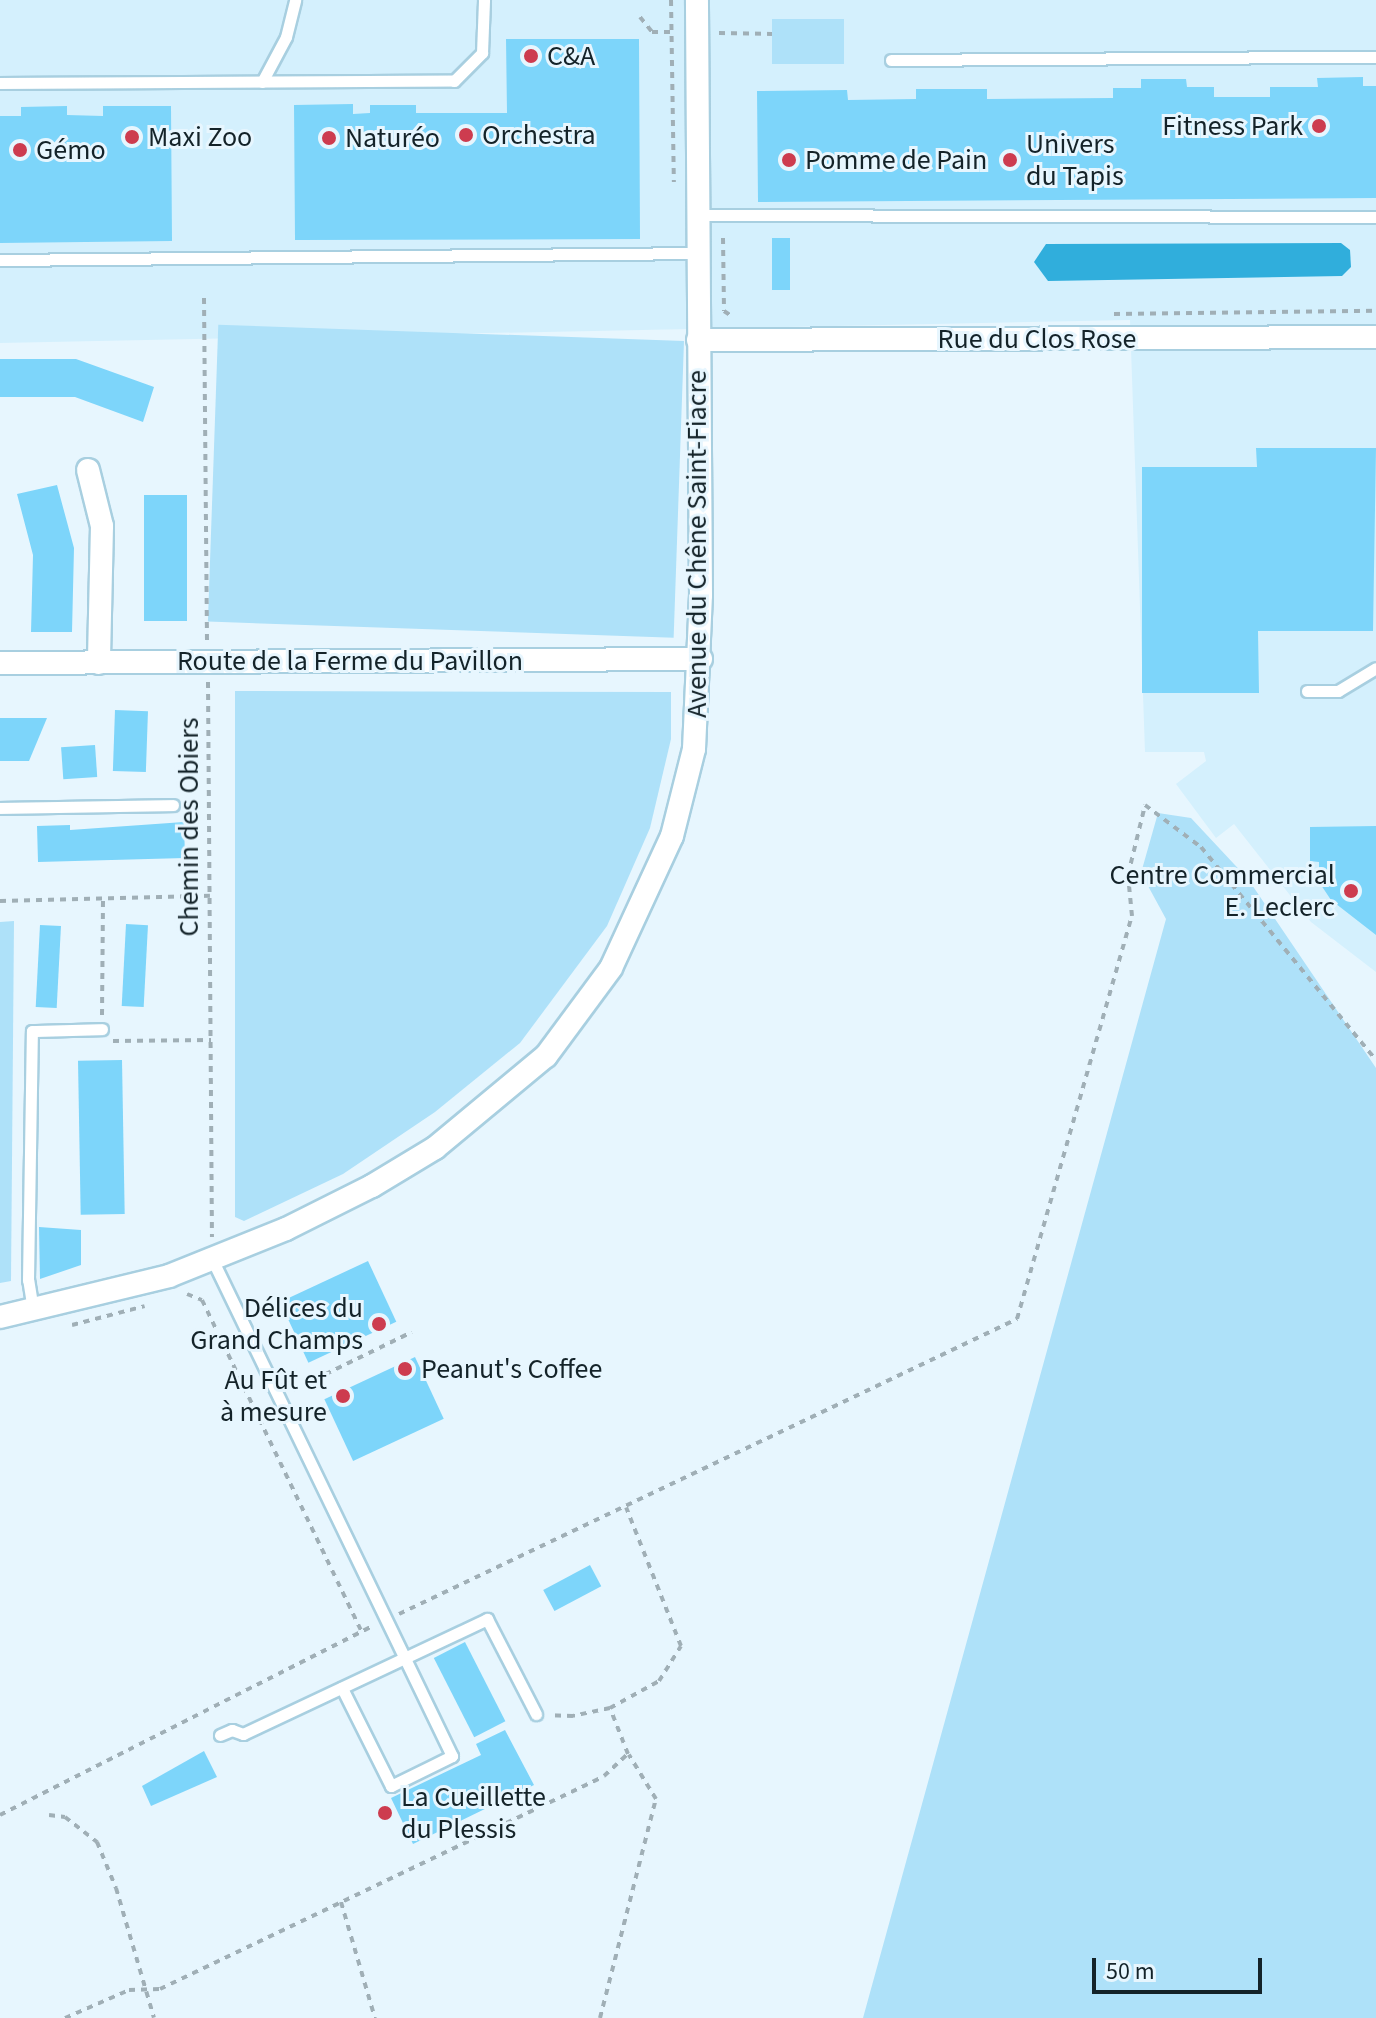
<!DOCTYPE html>
<meta charset="utf-8">
<style>
body{margin:0}
#map{position:relative;width:1376px;height:2018px;overflow:hidden;background:#e7f6fe;font-family:"Source Sans 3",sans-serif}
div>[style]{position:absolute}
.built>*{inset:0;background:#d4f0fd}
.green>*{inset:0;background:#aee1f9;transform-origin:0 0}
.water>*{inset:0;background:#30aedc}
.building>*{inset:0;background:#7dd5fa;transform-origin:0 0}
.path>*{height:4px;margin-top:-2px;transform-origin:0;background:repeating-linear-gradient(90deg,#a0afb6 0 6px,transparent 0 12px)}
.roads{filter:drop-shadow(2px 0 #a8cfe0) drop-shadow(-2px 0 #a8cfe0) drop-shadow(0 2px #a8cfe0) drop-shadow(0 -2px #a8cfe0)}
.lane>*{height:11px;margin:-5.5px;padding:0 5.5px;transform-origin:5.5px;border-radius:5.5px;background:#fff}
.street>*{height:22px;margin:-11px;padding:0 11px;transform-origin:11px;border-radius:11px;background:#fff}
.dots>*{width:22px;height:22px;translate:-50% -50%;box-sizing:border-box;border:4px solid #e7f6fe;border-radius:50%}
span{translate:-50% -50%;white-space:nowrap;text-align:center;line-height:1.15;-webkit-text-stroke:6px #e7f6fe;paint-order:stroke}
.poi-label{font-size:28px;color:#142329}
.left{translate:0 -50%;text-align:left}
.right{translate:-100% -50%;text-align:right}
.street-label{font-size:28px;color:#142329}
.scale{position:absolute;left:1092px;top:1958px;width:170px;height:36px;box-sizing:border-box;border:4px solid #142329;border-top:0;padding-left:10px;font-size:24px;line-height:28px;white-space:nowrap;color:#142329;-webkit-text-stroke:6px #e7f6fe;paint-order:stroke}
</style>
<div id="map">
<div class="built">
<i style="clip-path:polygon(0 0,1376px 0,1376px 972px,1311px 922px,1234px 824px,1216px 838px,1176px 784px,1206px 761px,1204px 752px,1145px 752px,1130px 320px,0 343px)"></i>
</div>
<div class="green">
<i style="left:844px;top:19px;width:45px;height:72px;rotate:90deg"></i>
<i style="left:684px;top:341px;width:297px;height:466px;rotate:92deg"></i>
<i style="clip-path:polygon(235px 691px,671px 692px,671px 739px,650px 828px,607px 926px,520px 1043px,435px 1112px,343px 1174px,244px 1221px,235px 1217px)"></i>
<i style="clip-path:polygon(1158px 813px,1191px 818px,1248px 879px,1376px 1068px,1376px 2018px,863px 2018px,1166px 919px,1141px 873px)"></i>
<i style="clip-path:polygon(14px 921px,11px 1281px,0 1283px,0 922px)"></i>
</div>
<div class="water">
<i style="clip-path:polygon(1341px 243px,1350px 250px,1351px 267px,1342px 276px,1048px 281px,1034px 262px,1046px 244px)"></i>
</div>
<div class="building">
<i style="clip-path:polygon(506px 39px,639px 39px,640px 239px,295px 240px,294px 105px,353px 104px,353px 114px,370px 113px,370px 105px,416px 105px,416px 113px,507px 113px)"></i>
<i style="clip-path:polygon(1363px 77px,1363px 86px,1376px 86px,1376px 198px,758px 202px,757px 91px,847px 90px,848px 100px,916px 99px,916px 89px,987px 89px,987px 99px,1113px 98px,1113px 88px,1141px 88px,1141px 79px,1186px 79px,1187px 87px,1214px 87px,1214px 97px,1270px 97px,1270px 87px,1318px 87px,1317px 78px)"></i>
<i style="clip-path:polygon(67px 106px,67px 115px,103px 116px,103px 106px,171px 106px,172px 241px,0 243px,0 116px,21px 116px,21px 107px)"></i>
<i style="left:790px;top:238px;width:52px;height:18px;rotate:90deg"></i>
<i style="clip-path:polygon(0 359px,76px 359px,154px 387px,143px 422px,75px 397px,0 397px)"></i>
<i style="clip-path:polygon(1256px 448px,1376px 448px,1373px 631px,1258px 631px,1259px 693px,1142px 693px,1142px 467px,1257px 467px)"></i>
<i style="clip-path:polygon(57px 485px,74px 548px,72px 632px,31px 632px,33px 555px,17px 494px)"></i>
<i style="left:144px;top:495px;width:43px;height:126px"></i>
<i style="left:115px;top:710px;width:33px;height:61px;rotate:2deg"></i>
<i style="clip-path:polygon(0 718px,47px 718px,29px 761px,0 761px)"></i>
<i style="left:95px;top:745px;width:32px;height:34px;rotate:86deg"></i>
<i style="clip-path:polygon(184px 822px,185px 858px,38px 862px,37px 826px,70px 825px,70px 830px)"></i>
<i style="clip-path:polygon(1376px 826px,1376px 935px,1331px 900px,1319px 882px,1319px 862px,1310px 861px,1310px 827px)"></i>
<i style="left:126px;top:924px;width:22px;height:82px;rotate:3deg"></i>
<i style="left:40px;top:925px;width:21px;height:82px;rotate:3deg"></i>
<i style="left:122px;top:1060px;width:154px;height:44px;rotate:89deg"></i>
<i style="clip-path:polygon(39px 1227px,81px 1230px,81px 1265px,40px 1279px)"></i>
<i style="left:368px;top:1261px;width:67px;height:97px;rotate:65deg"></i>
<i style="left:415px;top:1357px;width:68px;height:100px;rotate:65deg"></i>
<i style="left:590px;top:1565px;width:24px;height:53px;rotate:62deg"></i>
<i style="left:465px;top:1642px;width:89px;height:35px;rotate:63deg"></i>
<i style="clip-path:polygon(505px 1730px,534px 1785px,413px 1844px,391px 1798px,481px 1755px,476px 1744px)"></i>
<i style="clip-path:polygon(204px 1751px,217px 1777px,151px 1806px,142px 1786px)"></i>
</div>
<div class="path">
<i style="left:671px;top:0;width:182px;rotate:89.1deg"></i>
<i style="left:640px;top:17px;width:19px;rotate:51deg"></i>
<i style="left:652px;top:32px;width:22px"></i>
<i style="left:719px;top:33px;width:53px;rotate:1.1deg"></i>
<i style="left:723px;top:238px;width:73px;rotate:89.2deg"></i>
<i style="left:724px;top:311px;width:11px;rotate:34deg"></i>
<i style="left:204px;top:298px;width:343px;rotate:89.5deg"></i>
<i style="left:1114px;top:314px;width:262px;rotate:-0.7deg"></i>
<i style="left:208px;top:682px;width:555px;rotate:89.59deg"></i>
<i style="left:0;top:901px;width:210px;rotate:-1.4deg"></i>
<i style="left:102px;top:1015px;width:116px;rotate:-89.5deg"></i>
<i style="left:113px;top:1041px;width:98px;rotate:-0.6deg"></i>
<i style="left:187px;top:1294px;width:16px;rotate:22deg"></i>
<i style="left:202px;top:1300px;width:369px;rotate:64.3deg"></i>
<i style="left:72px;top:1325px;width:75px;rotate:-14.6deg"></i>
<i style="left:293px;top:1390px;width:132px;rotate:-26deg"></i>
<i style="left:399px;top:1614px;width:685px;rotate:-25.52deg"></i>
<i style="left:1017px;top:1319px;width:419px;rotate:-74.1deg"></i>
<i style="left:1132px;top:916px;width:41px;rotate:-95.6deg"></i>
<i style="left:1128px;top:875px;width:72px;rotate:-76.3deg"></i>
<i style="left:1145px;top:805px;width:70px;rotate:36.9deg"></i>
<i style="left:1201px;top:847px;width:276px;rotate:50.6deg"></i>
<i style="left:610px;top:1708px;width:56px;rotate:-28.9deg"></i>
<i style="left:659px;top:1681px;width:41px;rotate:-57.8deg"></i>
<i style="left:681px;top:1646px;width:149px;rotate:-111.6deg"></i>
<i style="left:0;top:1815px;width:418px;rotate:-26.9deg"></i>
<i style="left:49px;top:1815px;width:16px;rotate:7deg"></i>
<i style="left:65px;top:1817px;width:41px;rotate:38deg"></i>
<i style="left:97px;top:1842px;width:50px;rotate:67.6deg"></i>
<i style="left:116px;top:1888px;width:135px;rotate:73.7deg"></i>
<i style="left:341px;top:1902px;width:121px;rotate:73.7deg"></i>
<i style="left:65px;top:2018px;width:70px;rotate:-23.6deg"></i>
<i style="left:129px;top:1990px;width:31px;rotate:-2deg"></i>
<i style="left:160px;top:1989px;width:492px;rotate:-25.6deg"></i>
<i style="left:604px;top:1776px;width:33px;rotate:-43deg"></i>
<i style="left:628px;top:1754px;width:49px;rotate:-111.4deg"></i>
<i style="left:610px;top:1708px;width:38px;rotate:168deg"></i>
<i style="left:573px;top:1716px;width:23px;rotate:-178deg"></i>
<i style="left:600px;top:2018px;width:226px;rotate:-75.7deg"></i>
<i style="left:656px;top:1799px;width:52px;rotate:-121.5deg"></i>
</div>
<div class="roads">
<div class="lane">
<i style="left:891px;top:60px;width:485px;rotate:-0.4deg"></i>
<i style="left:262px;top:82px;width:51px;rotate:-61.9deg"></i>
<i style="left:286px;top:37px;width:38px;rotate:-76deg"></i>
<i style="left:0;top:83px;width:454px;rotate:-0.3deg"></i>
<i style="left:454px;top:81px;width:40px;rotate:-45deg"></i>
<i style="left:482px;top:53px;width:53px;rotate:-87.8deg"></i>
<i style="left:699px;top:215px;width:677px;rotate:0.17deg"></i>
<i style="left:0;top:260px;width:699px;rotate:-0.57deg"></i>
<i style="left:1307px;top:691px;width:31px"></i>
<i style="left:1338px;top:691px;width:44px;rotate:-31.2deg"></i>
<i style="left:0;top:808px;width:173px;rotate:-1deg"></i>
<i style="left:212px;top:1259px;width:552px;rotate:64.22deg"></i>
<i style="left:452px;top:1756px;width:68px;rotate:153.8deg"></i>
<i style="left:391px;top:1786px;width:110px;rotate:-116.6deg"></i>
<i style="left:33px;top:1310px;width:30px;rotate:-99deg"></i>
<i style="left:28px;top:1280px;width:249px;rotate:-89.1deg"></i>
<i style="left:32px;top:1031px;width:70px;rotate:-1.6deg"></i>
<i style="left:220px;top:1735px;width:13px;rotate:-23deg"></i>
<i style="left:232px;top:1730px;width:12px;rotate:20deg"></i>
<i style="left:243px;top:1734px;width:270px;rotate:-25.2deg"></i>
<i style="left:487px;top:1619px;width:107px;rotate:62.7deg"></i>
</div>
<div class="street">
<i style="left:698px;top:340px;width:678px;rotate:-0.25deg"></i>
<i style="left:88px;top:470px;width:58px;rotate:76deg"></i>
<i style="left:102px;top:526px;width:137px;rotate:91.3deg"></i>
<i style="left:0;top:663px;width:701px;rotate:-0.33deg"></i>
<i style="left:0;top:1317px;width:174px;rotate:-13.6deg"></i>
<i style="left:169px;top:1276px;width:126px;rotate:-21.9deg"></i>
<i style="left:286px;top:1229px;width:96px;rotate:-26.6deg"></i>
<i style="left:372px;top:1186px;width:74px;rotate:-31.1deg"></i>
<i style="left:435px;top:1148px;width:144px;rotate:-39.7deg"></i>
<i style="left:546px;top:1056px;width:109px;rotate:-53.5deg"></i>
<i style="left:611px;top:968px;width:145px;rotate:-65.2deg"></i>
<i style="left:672px;top:836px;width:90px;rotate:-75.8deg"></i>
<i style="left:694px;top:749px;width:154px;rotate:-87.4deg"></i>
<i style="left:701px;top:595px;width:595px;rotate:-90.39deg"></i>
</div>
</div>
<div class="dots">
<i style="left:531px;top:56px;background:#cd3c4f"></i>
<i style="left:1319px;top:126px;background:#cd3c4f"></i>
<i style="left:466px;top:135px;background:#cd3c4f"></i>
<i style="left:132px;top:137px;background:#cd3c4f"></i>
<i style="left:329px;top:138px;background:#cd3c4f"></i>
<i style="left:20px;top:150px;background:#cd3c4f"></i>
<i style="left:789px;top:160px;background:#cd3c4f"></i>
<i style="left:1010px;top:160px;background:#cd3c4f"></i>
<i style="left:1351px;top:891px;background:#cd3c4f"></i>
<i style="left:379px;top:1324px;background:#cd3c4f"></i>
<i style="left:405px;top:1369px;background:#cd3c4f"></i>
<i style="left:343px;top:1396px;background:#cd3c4f"></i>
<i style="left:385px;top:1813px;background:#cd3c4f"></i>
</div>
<div class="poi-label">
<span class="left" style="left:547px;top:56px">C&amp;A</span>
<span class="right" style="left:1303px;top:126px">Fitness Park</span>
<span class="left" style="left:482px;top:135px">Orchestra</span>
<span class="left" style="left:148px;top:137px">Maxi Zoo</span>
<span class="left" style="left:345px;top:138px">Naturéo</span>
<span class="left" style="left:1026px;top:160px">Univers<br>du Tapis</span>
<span class="left" style="left:36px;top:150px">Gémo</span>
<span class="left" style="left:805px;top:160px">Pomme de Pain</span>
<span class="right" style="left:1335px;top:891px">Centre Commercial<br>E. Leclerc</span>
<span class="right" style="left:363px;top:1324px">Délices du<br>Grand Champs</span>
<span class="left" style="left:421px;top:1369px">Peanut's Coffee</span>
<span class="right" style="left:327px;top:1396px">Au Fût et<br>à mesure</span>
<span class="left" style="left:401px;top:1813px">La Cueillette<br>du Plessis</span>
</div>
<div class="street-label">
<span style="left:1037px;top:339px">Rue du Clos Rose</span>
<span style="left:697px;top:544px;rotate:-90deg">Avenue du Chêne Saint-Fiacre</span>
<span style="left:350px;top:661px">Route de la Ferme du Pavillon</span>
<span style="left:189px;top:827px;rotate:-90deg">Chemin des Obiers</span>
</div>
<div class="scale">50 m</div>
</div>
